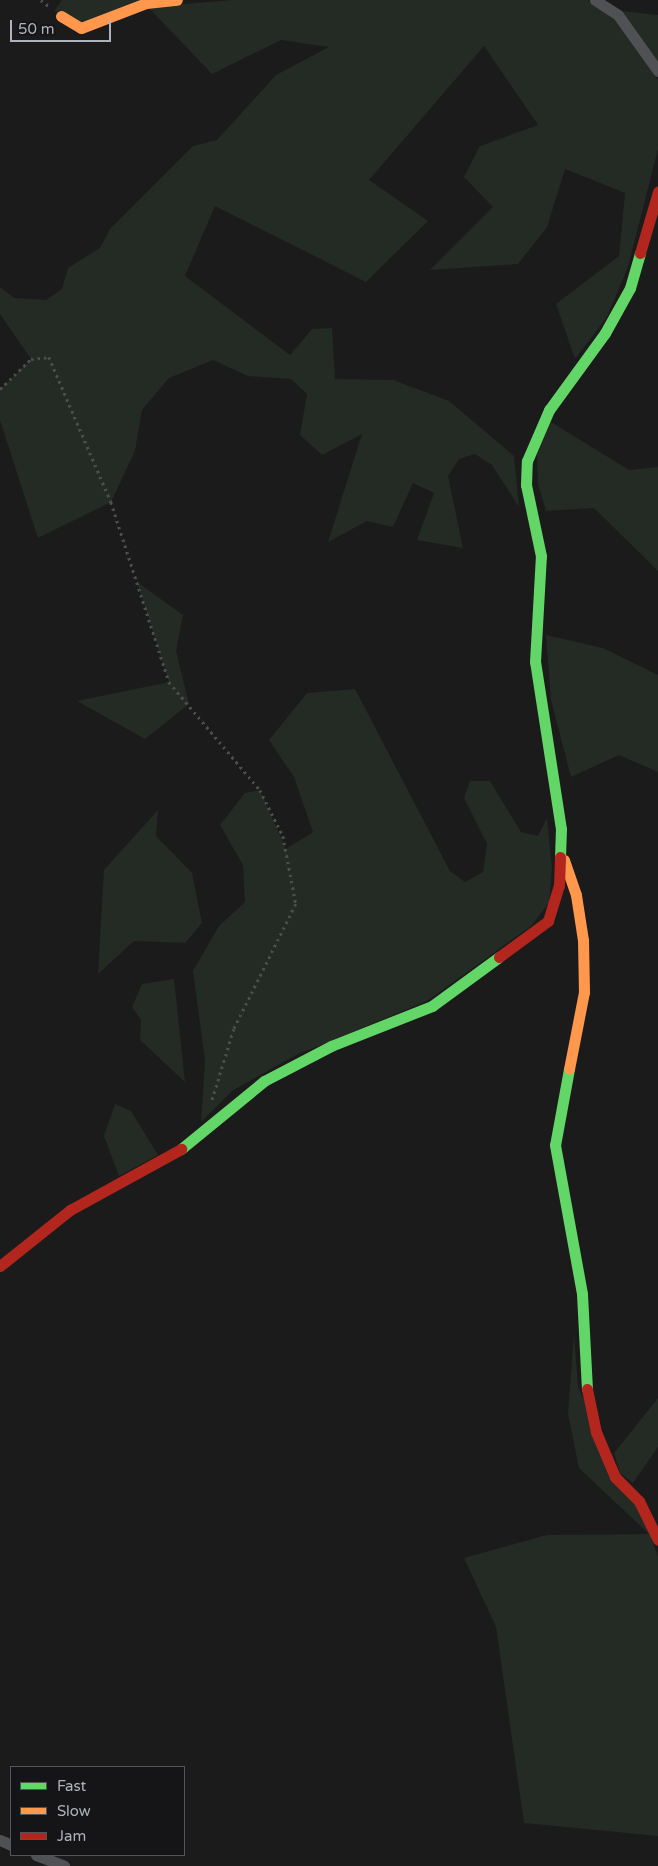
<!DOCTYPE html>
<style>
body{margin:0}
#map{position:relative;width:658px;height:1866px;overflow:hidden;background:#1b1b1b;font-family:"Varela Round",sans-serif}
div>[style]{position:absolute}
.green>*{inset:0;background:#242a24}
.path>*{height:2.5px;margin-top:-1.25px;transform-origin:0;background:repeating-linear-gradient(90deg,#4b4d4f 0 2.5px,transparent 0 6.5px)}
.street>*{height:11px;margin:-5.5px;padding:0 5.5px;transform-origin:5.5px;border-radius:5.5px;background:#505154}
.fast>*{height:11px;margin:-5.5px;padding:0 5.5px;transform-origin:5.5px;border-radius:5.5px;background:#63d668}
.slow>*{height:11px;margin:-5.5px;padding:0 5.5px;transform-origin:5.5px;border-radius:5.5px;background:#ff974d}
.jam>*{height:11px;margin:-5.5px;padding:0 5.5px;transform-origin:5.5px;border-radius:5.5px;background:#b3261e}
span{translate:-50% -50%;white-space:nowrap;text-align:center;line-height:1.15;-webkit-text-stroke:4px #151517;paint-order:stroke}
.legend{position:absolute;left:10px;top:1766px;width:175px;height:90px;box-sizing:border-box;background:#151517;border:1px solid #525458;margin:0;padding:6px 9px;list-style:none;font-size:15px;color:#aeb2ba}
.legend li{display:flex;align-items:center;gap:10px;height:25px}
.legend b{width:25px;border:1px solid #525458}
.scale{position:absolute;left:10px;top:20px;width:101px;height:22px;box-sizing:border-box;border:2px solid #aeb2ba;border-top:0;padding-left:6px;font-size:15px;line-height:18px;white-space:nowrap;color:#aeb2ba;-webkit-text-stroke:4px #151517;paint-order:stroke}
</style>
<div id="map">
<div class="green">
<i style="clip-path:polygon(62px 0,153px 0,82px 26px,54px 11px)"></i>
<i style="clip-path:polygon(232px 0,588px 0,615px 18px,658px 80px,658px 149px,628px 267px,607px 317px,575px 359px,556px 304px,619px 256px,625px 193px,565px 169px,547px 227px,518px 264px,430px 270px,493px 207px,464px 177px,480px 146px,538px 125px,484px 46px,369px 180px,428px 221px,366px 282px,215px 206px,185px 276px,290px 355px,312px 329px,332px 328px,335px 379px,393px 380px,449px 401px,514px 456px,519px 507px,492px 465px,475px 454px,459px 459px,448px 476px,463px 548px,417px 540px,434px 493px,413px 483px,393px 527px,367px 521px,328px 542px,362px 434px,322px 455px,300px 435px,307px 394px,291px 379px,248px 376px,213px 360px,169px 378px,142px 410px,135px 451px,111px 502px,38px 538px,0 420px,0 389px,31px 359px,0 314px,0 287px,14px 298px,46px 300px,62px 289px,68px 268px,100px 248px,110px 229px,193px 146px,217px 140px,276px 75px,329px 47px,281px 40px,212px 74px,148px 7px)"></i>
<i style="clip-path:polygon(621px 11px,658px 15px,658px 63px)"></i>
<i style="clip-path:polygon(551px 422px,629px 470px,658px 467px,658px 571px,594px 508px,546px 511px,538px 484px,537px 454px)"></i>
<i style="clip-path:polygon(137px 582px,183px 615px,176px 651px,189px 704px,145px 739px,77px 701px,169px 682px)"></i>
<i style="clip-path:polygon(546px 635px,603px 648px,658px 675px,658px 772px,619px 755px,571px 777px,551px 700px)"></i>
<i style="clip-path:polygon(355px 689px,450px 871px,465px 882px,483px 872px,487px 844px,464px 798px,470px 781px,490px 781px,521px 832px,538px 836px,547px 818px,552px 869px,549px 903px,531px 926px,427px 1001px,294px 1056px,232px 1091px,201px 1122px,205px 1061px,193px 971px,219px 926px,245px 902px,243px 865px,220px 825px,245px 793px,260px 790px,286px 849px,313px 832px,294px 777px,269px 740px,307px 693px)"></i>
<i style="clip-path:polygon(158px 810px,156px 836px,192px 873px,202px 923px,185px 943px,134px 941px,98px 974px,104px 870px)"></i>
<i style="clip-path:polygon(174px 979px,185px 1082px,140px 1040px,141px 1020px,132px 1007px,142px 984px)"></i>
<i style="clip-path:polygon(115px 1104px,131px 1111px,158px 1155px,119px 1176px,104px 1136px)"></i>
<i style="clip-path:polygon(574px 1333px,578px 1387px,650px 1534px,658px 1557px,658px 1836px,524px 1823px,496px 1627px,464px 1558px,547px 1535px,649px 1534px,579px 1468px,568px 1414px)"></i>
<i style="clip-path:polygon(658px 1398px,658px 1447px,633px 1483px,620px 1473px,614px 1453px)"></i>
</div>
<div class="path">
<i style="left:41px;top:0;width:11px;rotate:38deg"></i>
<i style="left:0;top:389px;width:43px;rotate:-44.1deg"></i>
<i style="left:31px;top:359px;width:18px;rotate:-6deg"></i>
<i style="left:49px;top:357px;width:158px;rotate:66.8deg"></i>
<i style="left:111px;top:502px;width:189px;rotate:72.1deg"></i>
<i style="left:169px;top:682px;width:141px;rotate:49.9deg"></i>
<i style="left:260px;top:790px;width:51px;rotate:63.4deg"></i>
<i style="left:283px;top:836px;width:69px;rotate:79.2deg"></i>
<i style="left:296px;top:904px;width:140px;rotate:116.4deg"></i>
<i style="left:234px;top:1029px;width:78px;rotate:107deg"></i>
</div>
<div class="street">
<i style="left:595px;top:0;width:27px;rotate:33deg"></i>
<i style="left:618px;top:15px;width:69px;rotate:54.5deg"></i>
<i style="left:0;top:1840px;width:12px;rotate:24deg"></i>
<i style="left:36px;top:1855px;width:30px;rotate:21deg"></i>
</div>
<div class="fast">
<i style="left:560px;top:857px;width:28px;rotate:-88deg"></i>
<i style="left:561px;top:829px;width:169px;rotate:-98.8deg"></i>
<i style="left:535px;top:662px;width:106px;rotate:-86.8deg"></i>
<i style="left:541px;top:556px;width:73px;rotate:-101.9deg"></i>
<i style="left:526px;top:485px;width:24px;rotate:-88deg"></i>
<i style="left:527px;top:461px;width:56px;rotate:-66.7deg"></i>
<i style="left:549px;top:410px;width:95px;rotate:-54deg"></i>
<i style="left:605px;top:333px;width:51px;rotate:-60.9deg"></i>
<i style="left:630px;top:288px;width:36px;rotate:-74deg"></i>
<i style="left:569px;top:1069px;width:77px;rotate:100.4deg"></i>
<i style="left:555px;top:1145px;width:151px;rotate:79.7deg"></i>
<i style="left:582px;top:1294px;width:95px;rotate:87deg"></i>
<i style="left:181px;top:1149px;width:107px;rotate:-39.3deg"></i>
<i style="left:264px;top:1081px;width:76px;rotate:-27.6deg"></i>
<i style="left:331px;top:1046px;width:109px;rotate:-21.6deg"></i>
<i style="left:432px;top:1006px;width:83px;rotate:-36.2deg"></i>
</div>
<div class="slow">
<i style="left:61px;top:16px;width:23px;rotate:31deg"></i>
<i style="left:81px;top:28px;width:70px;rotate:-21deg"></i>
<i style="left:146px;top:3px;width:31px;rotate:-6deg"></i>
<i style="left:564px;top:860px;width:37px;rotate:71deg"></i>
<i style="left:576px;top:895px;width:46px;rotate:81.2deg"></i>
<i style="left:583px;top:940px;width:52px;rotate:88.9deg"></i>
<i style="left:584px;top:992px;width:78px;rotate:101deg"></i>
</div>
<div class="jam">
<i style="left:640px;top:253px;width:64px;rotate:-73.6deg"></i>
<i style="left:499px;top:957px;width:61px;rotate:-36.3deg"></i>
<i style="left:548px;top:921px;width:37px;rotate:-73deg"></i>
<i style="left:559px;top:886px;width:29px;rotate:-88deg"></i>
<i style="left:0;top:1266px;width:90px;rotate:-38.7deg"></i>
<i style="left:70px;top:1210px;width:127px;rotate:-28.8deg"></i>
<i style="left:587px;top:1389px;width:44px;rotate:78.2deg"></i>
<i style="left:596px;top:1432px;width:49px;rotate:67.1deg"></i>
<i style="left:615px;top:1477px;width:34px;rotate:45deg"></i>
<i style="left:639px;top:1501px;width:43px;rotate:64deg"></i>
</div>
<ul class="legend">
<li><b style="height:6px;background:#63d668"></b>Fast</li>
<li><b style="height:6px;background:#ff974d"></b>Slow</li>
<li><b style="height:6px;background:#b3261e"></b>Jam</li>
</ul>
<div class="scale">50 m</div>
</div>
